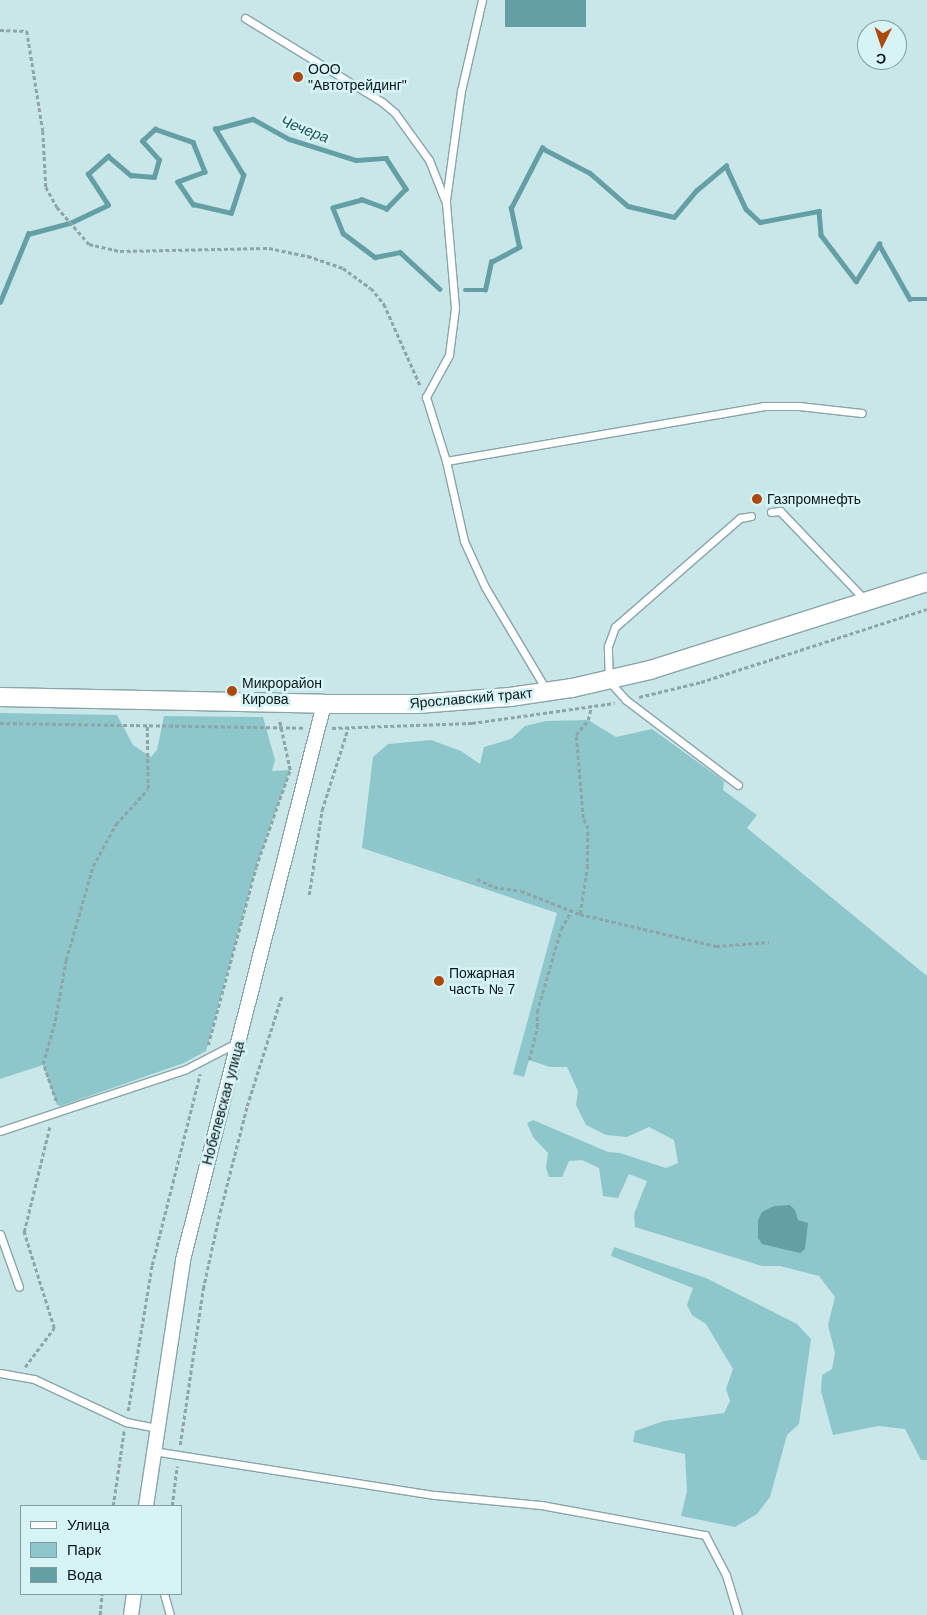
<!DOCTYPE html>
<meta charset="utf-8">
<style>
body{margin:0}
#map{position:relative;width:927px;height:1615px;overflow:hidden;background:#c9e7e9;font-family:Helvetica,sans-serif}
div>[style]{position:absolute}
.green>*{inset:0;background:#8dc7cc}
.water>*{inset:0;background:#639fa4;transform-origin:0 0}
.stream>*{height:4.5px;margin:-2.25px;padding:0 2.25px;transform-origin:2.25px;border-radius:2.25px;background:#639fa4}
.path>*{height:2.5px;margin-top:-1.25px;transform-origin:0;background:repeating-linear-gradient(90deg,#8da5a6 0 4px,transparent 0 6.5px)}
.roads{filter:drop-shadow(1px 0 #89a5a7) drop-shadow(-1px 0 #89a5a7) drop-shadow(0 1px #89a5a7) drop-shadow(0 -1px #89a5a7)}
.service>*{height:7px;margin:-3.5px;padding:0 3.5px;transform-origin:3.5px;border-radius:3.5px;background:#fff}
.minor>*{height:14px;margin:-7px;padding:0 7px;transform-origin:7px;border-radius:7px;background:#fff}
.tertiary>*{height:18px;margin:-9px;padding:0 9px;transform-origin:9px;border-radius:9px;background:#fff}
.dots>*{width:14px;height:14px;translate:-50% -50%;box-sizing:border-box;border:2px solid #d6f4f6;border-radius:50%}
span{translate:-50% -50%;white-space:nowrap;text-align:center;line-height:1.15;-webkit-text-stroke:5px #d6f4f6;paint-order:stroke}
.poi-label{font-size:14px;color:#0c1718}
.left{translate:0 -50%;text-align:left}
.street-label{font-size:14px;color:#0c1718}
.water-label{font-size:15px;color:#215659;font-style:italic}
.legend{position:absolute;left:20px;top:1505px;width:162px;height:90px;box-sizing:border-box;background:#d6f4f6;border:1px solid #859c9d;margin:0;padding:6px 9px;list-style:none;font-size:15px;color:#0c1718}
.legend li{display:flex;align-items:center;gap:10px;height:25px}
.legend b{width:25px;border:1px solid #859c9d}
.north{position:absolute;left:857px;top:20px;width:50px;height:50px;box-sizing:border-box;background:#d6f4f6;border:1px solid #859c9d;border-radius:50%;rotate:184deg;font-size:14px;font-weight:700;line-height:20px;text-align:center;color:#0c1718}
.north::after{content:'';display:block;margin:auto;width:18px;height:22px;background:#ac4a0d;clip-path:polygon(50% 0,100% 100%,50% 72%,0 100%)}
</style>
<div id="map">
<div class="green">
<i style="clip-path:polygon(0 713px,117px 715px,133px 745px,151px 757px,157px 750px,164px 716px,263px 717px,275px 760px,272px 771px,290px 770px,256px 867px,206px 1051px,184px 1063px,61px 1106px,57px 1105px,43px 1065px,0 1079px)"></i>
<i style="clip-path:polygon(588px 720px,616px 737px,652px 729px,724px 781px,723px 790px,757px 815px,747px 828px,927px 976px,927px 1460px,921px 1460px,905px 1429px,878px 1426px,833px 1435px,821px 1391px,822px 1375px,832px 1369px,835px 1353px,828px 1325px,835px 1297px,819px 1276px,780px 1266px,762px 1266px,635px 1227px,634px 1214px,647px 1181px,629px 1174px,618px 1198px,603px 1196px,599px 1168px,582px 1160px,569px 1161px,562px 1177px,549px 1177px,546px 1168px,548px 1153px,533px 1137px,527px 1123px,533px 1120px,608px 1152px,620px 1153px,666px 1168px,678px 1163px,674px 1140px,649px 1127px,627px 1137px,606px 1135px,586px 1125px,576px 1105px,578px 1091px,567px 1067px,550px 1067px,529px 1060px,524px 1077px,513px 1074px,557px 913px,362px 848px,373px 757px,388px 744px,431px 740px,461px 751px,480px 764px,484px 747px,511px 739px,525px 726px,546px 721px)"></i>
<i style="clip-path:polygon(614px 1247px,706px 1278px,797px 1324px,811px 1339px,799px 1424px,787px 1435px,770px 1497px,757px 1514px,735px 1527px,681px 1516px,687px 1491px,685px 1454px,633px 1442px,635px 1431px,664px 1421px,724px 1413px,730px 1401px,726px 1389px,733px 1369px,706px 1324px,692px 1315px,687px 1305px,693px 1288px,611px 1256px)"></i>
</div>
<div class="water">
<i style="left:505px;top:0;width:81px;height:27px"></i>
<i style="clip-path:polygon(790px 1205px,795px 1210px,798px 1220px,808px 1223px,805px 1249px,800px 1253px,762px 1244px,758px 1238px,758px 1220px,762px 1212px,774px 1206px)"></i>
</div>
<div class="stream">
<i style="left:465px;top:290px;width:20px"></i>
<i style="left:485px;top:290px;width:29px;rotate:-78deg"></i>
<i style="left:491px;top:262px;width:32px;rotate:-28deg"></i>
<i style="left:519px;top:247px;width:40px;rotate:-102deg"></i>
<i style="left:511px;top:208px;width:68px;rotate:-62.7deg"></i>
<i style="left:542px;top:148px;width:54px;rotate:27.5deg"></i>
<i style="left:590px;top:173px;width:50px;rotate:41deg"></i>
<i style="left:628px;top:206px;width:47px;rotate:13.4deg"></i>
<i style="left:674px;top:217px;width:35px;rotate:-50deg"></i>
<i style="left:697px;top:190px;width:38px;rotate:-40deg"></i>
<i style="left:726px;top:166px;width:47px;rotate:65.1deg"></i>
<i style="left:746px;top:209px;width:19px;rotate:43deg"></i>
<i style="left:760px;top:222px;width:60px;rotate:-10.6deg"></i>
<i style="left:819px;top:211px;width:24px;rotate:85deg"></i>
<i style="left:821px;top:235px;width:58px;rotate:52.7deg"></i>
<i style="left:856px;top:281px;width:44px;rotate:-58.1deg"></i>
<i style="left:879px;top:244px;width:63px;rotate:60.6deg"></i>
<i style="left:910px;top:299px;width:17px"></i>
<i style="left:0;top:302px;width:74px;rotate:-67.6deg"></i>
<i style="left:28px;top:234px;width:43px;rotate:-14.7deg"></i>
<i style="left:70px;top:223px;width:42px;rotate:-25.3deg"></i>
<i style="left:108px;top:205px;width:37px;rotate:-123deg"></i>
<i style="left:88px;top:174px;width:27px;rotate:-42deg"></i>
<i style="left:108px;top:156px;width:30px;rotate:40deg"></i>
<i style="left:131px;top:175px;width:23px;rotate:5deg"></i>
<i style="left:154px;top:177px;width:18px;rotate:-74deg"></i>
<i style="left:159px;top:160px;width:25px;rotate:-132deg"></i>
<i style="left:142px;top:141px;width:18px;rotate:-43deg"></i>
<i style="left:155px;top:129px;width:40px;rotate:18.9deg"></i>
<i style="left:193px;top:142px;width:32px;rotate:68deg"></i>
<i style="left:205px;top:172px;width:29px;rotate:160deg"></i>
<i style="left:178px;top:182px;width:27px;rotate:56deg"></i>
<i style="left:193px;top:204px;width:39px;rotate:13deg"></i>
<i style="left:231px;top:213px;width:40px;rotate:-72deg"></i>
<i style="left:243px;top:175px;width:54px;rotate:-121.3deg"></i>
<i style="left:215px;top:129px;width:39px;rotate:-15deg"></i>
<i style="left:253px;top:119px;width:41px;rotate:29.1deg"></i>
<i style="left:289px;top:139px;width:70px;rotate:17.4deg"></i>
<i style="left:356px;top:160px;width:30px;rotate:-4deg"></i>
<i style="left:386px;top:158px;width:37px;rotate:57deg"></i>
<i style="left:406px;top:189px;width:28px;rotate:134deg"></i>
<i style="left:387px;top:209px;width:27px;rotate:-160deg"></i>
<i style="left:362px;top:200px;width:30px;rotate:165deg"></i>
<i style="left:333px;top:208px;width:27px;rotate:68deg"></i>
<i style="left:343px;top:233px;width:40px;rotate:37deg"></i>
<i style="left:375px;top:257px;width:25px;rotate:-11deg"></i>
<i style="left:400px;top:252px;width:54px;rotate:42.8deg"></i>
</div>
<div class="path">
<i style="left:0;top:30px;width:27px;rotate:2deg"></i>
<i style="left:27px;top:31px;width:101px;rotate:80.9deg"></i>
<i style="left:43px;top:131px;width:56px;rotate:86.9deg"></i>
<i style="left:46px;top:187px;width:23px;rotate:61deg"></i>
<i style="left:57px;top:207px;width:49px;rotate:49.1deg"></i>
<i style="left:89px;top:244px;width:32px;rotate:13deg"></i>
<i style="left:120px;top:251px;width:149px;rotate:-1.2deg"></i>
<i style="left:269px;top:248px;width:40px;rotate:12deg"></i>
<i style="left:308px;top:256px;width:37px;rotate:19deg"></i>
<i style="left:343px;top:268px;width:34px;rotate:36deg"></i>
<i style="left:371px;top:288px;width:21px;rotate:51deg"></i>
<i style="left:384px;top:304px;width:91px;rotate:66deg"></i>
<i style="left:639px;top:697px;width:64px;rotate:-13.6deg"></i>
<i style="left:701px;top:682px;width:237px;rotate:-17.9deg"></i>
<i style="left:0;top:723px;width:304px;rotate:0.9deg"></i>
<i style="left:332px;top:728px;width:140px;rotate:-2deg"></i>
<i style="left:472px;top:723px;width:144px;rotate:-8deg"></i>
<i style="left:477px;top:879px;width:19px;rotate:25deg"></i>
<i style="left:494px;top:887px;width:27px;rotate:8deg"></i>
<i style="left:521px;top:891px;width:63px;rotate:21.3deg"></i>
<i style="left:580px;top:914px;width:140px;rotate:13.2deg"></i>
<i style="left:716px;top:946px;width:53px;rotate:-4.3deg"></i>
<i style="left:309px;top:895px;width:86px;rotate:-81.3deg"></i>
<i style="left:322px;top:810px;width:86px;rotate:-72.4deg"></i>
<i style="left:580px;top:914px;width:47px;rotate:-81.3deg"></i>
<i style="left:587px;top:868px;width:39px;rotate:-89deg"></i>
<i style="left:588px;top:829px;width:12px;rotate:-114deg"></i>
<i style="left:583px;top:818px;width:83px;rotate:-94.8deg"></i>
<i style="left:576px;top:735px;width:19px;rotate:-51deg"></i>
<i style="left:588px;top:720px;width:12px;rotate:-76deg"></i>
<i style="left:208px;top:1045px;width:184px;rotate:-74.9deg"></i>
<i style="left:256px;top:867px;width:103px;rotate:-70.7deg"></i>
<i style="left:290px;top:770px;width:52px;rotate:-102.2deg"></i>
<i style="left:529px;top:1060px;width:34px;rotate:-76deg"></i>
<i style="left:537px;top:1027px;width:15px;rotate:-90deg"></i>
<i style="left:537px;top:1012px;width:86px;rotate:-73.9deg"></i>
<i style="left:561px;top:929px;width:22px;rotate:-60deg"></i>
<i style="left:56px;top:1101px;width:39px;rotate:-109deg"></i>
<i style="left:43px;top:1064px;width:45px;rotate:-74.4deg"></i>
<i style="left:55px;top:1021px;width:62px;rotate:-79.8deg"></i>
<i style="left:66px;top:960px;width:98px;rotate:-74deg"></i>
<i style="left:93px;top:866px;width:48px;rotate:-61.3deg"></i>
<i style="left:116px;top:824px;width:47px;rotate:-47.6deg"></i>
<i style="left:148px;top:789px;width:64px;rotate:-90.9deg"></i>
<i style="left:25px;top:1367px;width:49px;rotate:-53.4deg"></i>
<i style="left:54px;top:1328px;width:101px;rotate:-107.4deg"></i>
<i style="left:24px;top:1232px;width:110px;rotate:-76.3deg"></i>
<i style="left:128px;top:1411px;width:148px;rotate:-80.7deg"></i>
<i style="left:152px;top:1265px;width:197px;rotate:-75.9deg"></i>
<i style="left:180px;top:1445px;width:158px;rotate:-81.6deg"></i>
<i style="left:203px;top:1289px;width:79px;rotate:-77.6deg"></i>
<i style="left:220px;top:1212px;width:109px;rotate:-75.7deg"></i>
<i style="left:247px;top:1106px;width:116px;rotate:-72.5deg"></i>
<i style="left:113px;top:1506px;width:76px;rotate:-81.7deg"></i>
<i style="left:172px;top:1506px;width:40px;rotate:-82.9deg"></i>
<i style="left:100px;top:1615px;width:21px;rotate:-85deg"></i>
</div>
<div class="roads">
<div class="service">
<i style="left:245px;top:18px;width:161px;rotate:31.5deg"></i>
<i style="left:382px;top:102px;width:17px;rotate:40deg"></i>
<i style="left:395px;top:113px;width:58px;rotate:54.1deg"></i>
<i style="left:429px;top:160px;width:46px;rotate:68.4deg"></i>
<i style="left:446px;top:203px;width:105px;rotate:85.1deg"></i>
<i style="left:455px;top:308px;width:47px;rotate:97.3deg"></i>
<i style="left:449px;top:355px;width:48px;rotate:118.7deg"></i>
<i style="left:426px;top:397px;width:67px;rotate:72.6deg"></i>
<i style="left:446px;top:461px;width:82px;rotate:77.3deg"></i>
<i style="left:464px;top:541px;width:51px;rotate:65.5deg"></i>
<i style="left:485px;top:587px;width:121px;rotate:59.2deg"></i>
<i style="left:446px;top:200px;width:110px;rotate:-82.2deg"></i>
<i style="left:461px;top:91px;width:93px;rotate:-77deg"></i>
<i style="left:446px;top:461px;width:322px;rotate:-9.8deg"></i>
<i style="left:763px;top:406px;width:36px"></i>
<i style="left:799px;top:406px;width:63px;rotate:6.3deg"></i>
<i style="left:771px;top:512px;width:9px;rotate:-6deg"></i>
<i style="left:780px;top:511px;width:123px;rotate:46.3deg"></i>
<i style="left:738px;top:785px;width:141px;rotate:-142.8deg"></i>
<i style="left:626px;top:700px;width:25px;rotate:-132deg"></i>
<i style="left:609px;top:681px;width:35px;rotate:-92deg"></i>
<i style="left:608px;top:646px;width:20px;rotate:-70deg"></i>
<i style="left:615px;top:627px;width:166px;rotate:-41.1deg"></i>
<i style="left:740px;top:518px;width:11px;rotate:-10deg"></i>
<i style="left:0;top:1131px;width:196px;rotate:-18.4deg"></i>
<i style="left:186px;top:1069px;width:59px;rotate:-27.4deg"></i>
<i style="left:0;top:1234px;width:56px;rotate:70.3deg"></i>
<i style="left:0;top:1373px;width:35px;rotate:10deg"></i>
<i style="left:34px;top:1379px;width:102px;rotate:25.1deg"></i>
<i style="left:126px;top:1422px;width:31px;rotate:11deg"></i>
<i style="left:153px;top:1451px;width:285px;rotate:8.9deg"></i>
<i style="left:435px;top:1495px;width:106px;rotate:5.4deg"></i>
<i style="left:541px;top:1505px;width:167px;rotate:10.4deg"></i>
<i style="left:705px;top:1535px;width:45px;rotate:62.3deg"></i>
<i style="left:726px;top:1575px;width:42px;rotate:73.3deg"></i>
<i style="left:164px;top:1594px;width:22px;rotate:74deg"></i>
</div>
<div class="minor">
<i style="left:146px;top:1506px;width:249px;rotate:-81.4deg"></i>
<i style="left:183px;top:1260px;width:574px;rotate:-75.77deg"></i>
<i style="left:131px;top:1615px;width:21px;rotate:-82deg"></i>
</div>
<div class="tertiary">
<i style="left:0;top:697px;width:324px;rotate:1.2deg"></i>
<i style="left:324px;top:704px;width:94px"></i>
<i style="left:418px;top:704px;width:92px;rotate:-4.4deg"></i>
<i style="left:510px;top:697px;width:63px;rotate:-8.3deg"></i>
<i style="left:572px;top:688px;width:80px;rotate:-13deg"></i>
<i style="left:650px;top:670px;width:291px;rotate:-17.6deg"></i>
</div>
</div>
<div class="dots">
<i style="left:298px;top:77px;background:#ac4a0d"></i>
<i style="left:757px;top:499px;background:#ac4a0d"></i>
<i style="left:232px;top:691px;background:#ac4a0d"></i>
<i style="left:439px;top:981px;background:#ac4a0d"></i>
</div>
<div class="poi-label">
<span class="left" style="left:308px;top:77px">ООО<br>"Автотрейдинг"</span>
<span class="left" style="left:767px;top:499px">Газпромнефть</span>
<span class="left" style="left:242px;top:691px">Микрорайон<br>Кирова</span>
<span class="left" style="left:449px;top:981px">Пожарная<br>часть № 7</span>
</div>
<div class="street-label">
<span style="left:471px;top:698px;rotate:-5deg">Ярославский тракт</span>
<span style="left:223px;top:1103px;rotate:-75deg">Нобелевская улица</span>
</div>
<div class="water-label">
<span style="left:305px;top:129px;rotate:21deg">Чечера</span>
</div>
<ul class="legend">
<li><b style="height:6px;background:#fff"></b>Улица</li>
<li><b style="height:14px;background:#8dc7cc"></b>Парк</li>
<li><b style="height:14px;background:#639fa4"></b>Вода</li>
</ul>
<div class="north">С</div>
</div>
